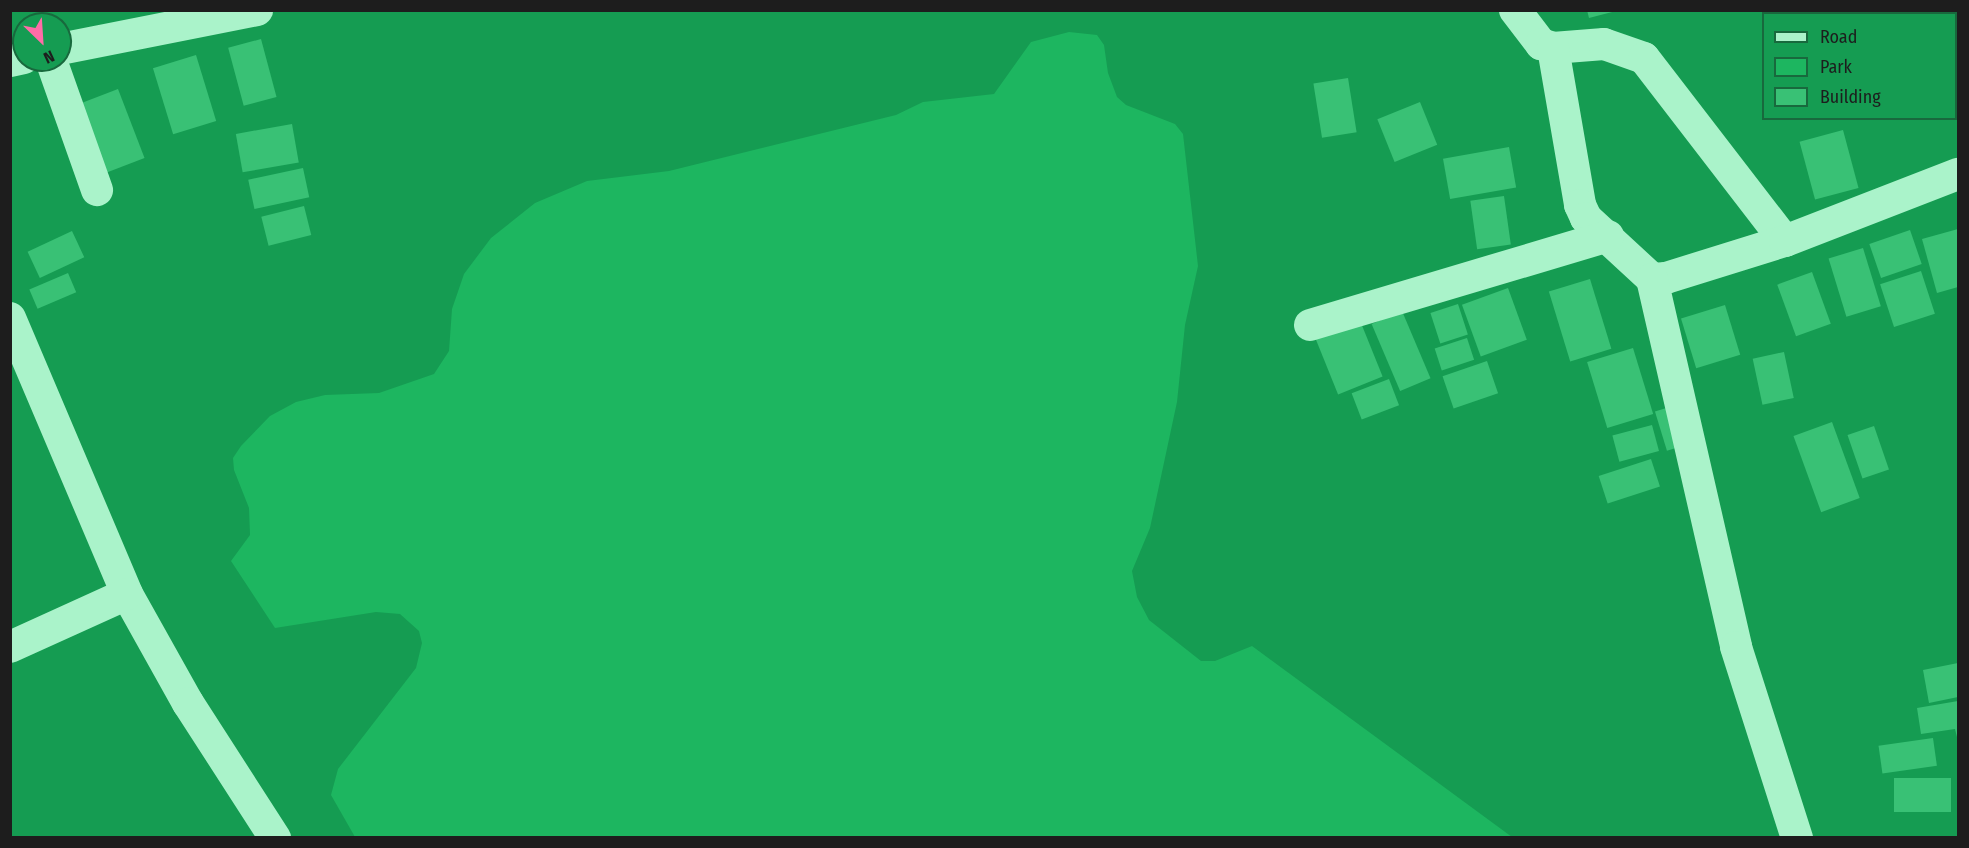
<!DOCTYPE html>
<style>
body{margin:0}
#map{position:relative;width:1969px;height:848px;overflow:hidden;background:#159c52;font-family:"Fira Sans Condensed",sans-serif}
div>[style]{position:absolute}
.green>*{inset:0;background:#1db660}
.building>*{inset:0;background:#39c175;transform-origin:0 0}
.minor>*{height:32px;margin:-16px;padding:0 16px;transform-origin:16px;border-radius:16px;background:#aaf3ca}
span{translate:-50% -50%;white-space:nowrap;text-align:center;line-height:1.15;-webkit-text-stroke:4.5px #159c52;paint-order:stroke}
.frame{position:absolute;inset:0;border:12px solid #1d1d1d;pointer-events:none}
.legend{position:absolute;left:1762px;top:12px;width:195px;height:108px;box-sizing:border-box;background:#159c52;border:2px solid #18693d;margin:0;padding:8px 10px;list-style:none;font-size:18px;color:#1d1d1d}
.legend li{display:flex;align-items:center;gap:12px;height:30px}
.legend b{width:30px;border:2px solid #18693d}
.north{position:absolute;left:12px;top:12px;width:60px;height:60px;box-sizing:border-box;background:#159c52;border:2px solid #18693d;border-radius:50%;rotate:155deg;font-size:16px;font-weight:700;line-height:24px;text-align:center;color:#1d1d1d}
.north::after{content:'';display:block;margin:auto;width:21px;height:27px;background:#ff6ca7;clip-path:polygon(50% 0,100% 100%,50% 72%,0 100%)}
</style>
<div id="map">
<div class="green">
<i style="clip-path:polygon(1069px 32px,1097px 35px,1104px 45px,1108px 73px,1117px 97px,1126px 105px,1175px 124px,1183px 134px,1198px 266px,1185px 325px,1177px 402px,1150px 528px,1132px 571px,1137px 597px,1149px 620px,1201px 661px,1215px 661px,1252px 646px,1512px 837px,355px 837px,331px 795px,338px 769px,416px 668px,422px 643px,419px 631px,400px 614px,376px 612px,275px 628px,231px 561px,250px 535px,249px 508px,234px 470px,233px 458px,241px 446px,270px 416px,296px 402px,325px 395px,379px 393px,434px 374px,449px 351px,452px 309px,464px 274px,491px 238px,535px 203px,587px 181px,669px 171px,896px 115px,923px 102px,994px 94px,1031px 42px)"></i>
</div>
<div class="building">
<i style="clip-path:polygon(1587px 10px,1616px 10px,1616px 11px,1589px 18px)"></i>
<i style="left:261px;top:39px;width:60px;height:34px;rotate:75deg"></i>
<i style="left:196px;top:55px;width:69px;height:45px;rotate:73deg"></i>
<i style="left:1958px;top:59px;width:46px;height:2px;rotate:90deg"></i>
<i style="left:1348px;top:78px;width:55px;height:35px;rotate:81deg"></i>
<i style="left:118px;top:89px;width:74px;height:46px;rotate:69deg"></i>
<i style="left:1420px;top:102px;width:46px;height:46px;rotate:68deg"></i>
<i style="left:292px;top:124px;width:39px;height:57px;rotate:80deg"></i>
<i style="left:1843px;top:130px;width:60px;height:45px;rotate:75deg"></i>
<i style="left:1509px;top:147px;width:41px;height:67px;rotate:80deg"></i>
<i style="left:303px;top:168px;width:30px;height:56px;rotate:78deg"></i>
<i style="left:1504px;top:196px;width:49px;height:34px;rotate:82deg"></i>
<i style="left:304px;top:206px;width:30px;height:44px;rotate:76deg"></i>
<i style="clip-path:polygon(1958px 229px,1958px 287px,1937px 293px,1922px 239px)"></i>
<i style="left:1910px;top:230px;width:36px;height:43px;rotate:71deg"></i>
<i style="left:72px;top:231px;width:29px;height:49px;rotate:65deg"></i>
<i style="left:1863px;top:248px;width:61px;height:36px;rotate:73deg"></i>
<i style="left:1921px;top:271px;width:45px;height:43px;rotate:72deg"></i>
<i style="left:1812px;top:272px;width:55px;height:37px;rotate:70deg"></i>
<i style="left:68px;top:273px;width:21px;height:42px;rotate:67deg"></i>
<i style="left:1590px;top:279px;width:73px;height:43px;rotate:73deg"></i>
<i style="left:1508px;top:288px;width:55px;height:49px;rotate:70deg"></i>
<i style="left:1458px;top:304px;width:32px;height:29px;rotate:72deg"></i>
<i style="left:1725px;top:305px;width:52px;height:46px;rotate:73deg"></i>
<i style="left:1402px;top:311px;width:73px;height:33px;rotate:67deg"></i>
<i style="left:1359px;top:318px;width:63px;height:48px;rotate:68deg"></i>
<i style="left:1467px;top:338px;width:23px;height:34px;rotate:72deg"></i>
<i style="left:1633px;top:348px;width:69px;height:48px;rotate:73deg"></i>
<i style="left:1784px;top:352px;width:47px;height:32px;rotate:78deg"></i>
<i style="left:1487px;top:361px;width:34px;height:47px;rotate:71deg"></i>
<i style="left:1389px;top:379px;width:28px;height:40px;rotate:69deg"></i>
<i style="left:1676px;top:405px;width:41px;height:22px;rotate:73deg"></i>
<i style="left:1832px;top:422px;width:81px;height:41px;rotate:70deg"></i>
<i style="left:1652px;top:425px;width:27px;height:41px;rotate:75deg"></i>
<i style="left:1874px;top:426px;width:46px;height:28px;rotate:71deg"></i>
<i style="left:1651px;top:459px;width:29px;height:55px;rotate:72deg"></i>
<i style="clip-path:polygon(1958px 663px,1958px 697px,1929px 703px,1923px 670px)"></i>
<i style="clip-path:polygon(1958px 701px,1958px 741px,1955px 729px,1921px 734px,1917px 708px)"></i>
<i style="left:1933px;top:738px;width:28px;height:55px;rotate:82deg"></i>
<i style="left:1951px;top:778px;width:34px;height:57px;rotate:90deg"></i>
</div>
<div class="minor">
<i style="left:1515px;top:10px;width:43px;rotate:52.6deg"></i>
<i style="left:1541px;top:44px;width:13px;rotate:18deg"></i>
<i style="left:1553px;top:48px;width:51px;rotate:-4.5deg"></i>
<i style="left:1604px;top:44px;width:42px;rotate:19.3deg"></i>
<i style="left:1644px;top:58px;width:231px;rotate:52.4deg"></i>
<i style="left:1553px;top:48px;width:159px;rotate:80.2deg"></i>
<i style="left:1580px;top:205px;width:14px;rotate:65deg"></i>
<i style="left:1586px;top:218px;width:90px;rotate:42.7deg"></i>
<i style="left:1652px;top:279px;width:14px;rotate:-4deg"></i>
<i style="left:1666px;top:278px;width:125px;rotate:-17.3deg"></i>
<i style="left:1785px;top:241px;width:186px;rotate:-21.2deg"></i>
<i style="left:60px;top:49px;width:201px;rotate:-11.2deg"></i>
<i style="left:51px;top:60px;width:138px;rotate:70.5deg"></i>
<i style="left:10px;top:61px;width:14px;rotate:-12deg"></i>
<i style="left:1652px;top:279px;width:377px;rotate:77.1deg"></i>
<i style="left:1736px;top:647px;width:201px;rotate:72.3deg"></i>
<i style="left:10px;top:318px;width:300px;rotate:67deg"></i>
<i style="left:127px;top:594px;width:125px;rotate:60.8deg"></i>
<i style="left:188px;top:703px;width:161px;rotate:57.2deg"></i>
<i style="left:1310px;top:325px;width:311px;rotate:-16.6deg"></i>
<i style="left:10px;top:647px;width:128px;rotate:-24.4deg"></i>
</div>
<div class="frame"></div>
<ul class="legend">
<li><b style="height:8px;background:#aaf3ca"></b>Road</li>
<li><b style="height:16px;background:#1db660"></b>Park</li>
<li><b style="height:16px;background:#39c175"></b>Building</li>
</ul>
<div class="north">N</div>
</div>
